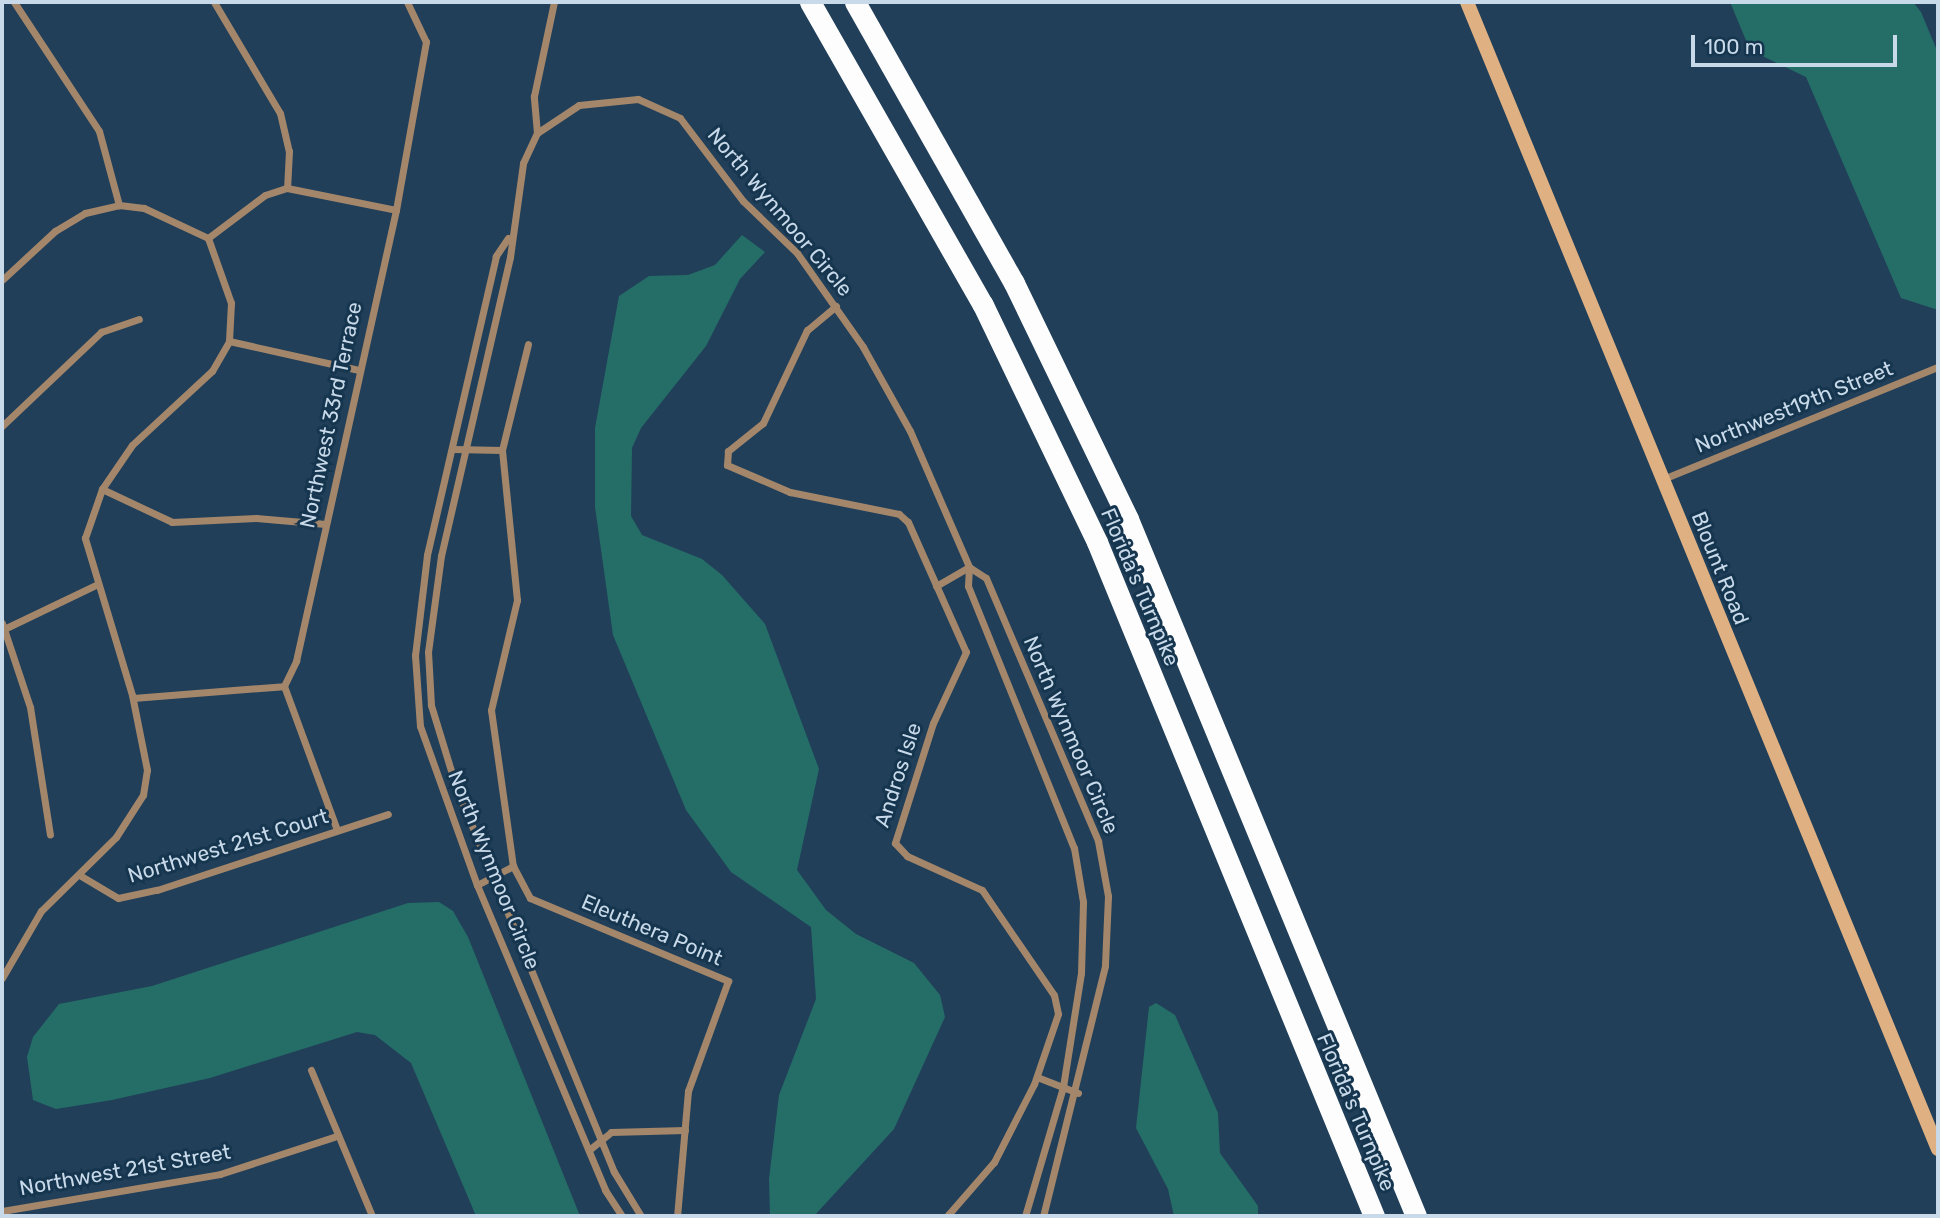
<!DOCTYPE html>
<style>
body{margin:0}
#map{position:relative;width:1940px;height:1218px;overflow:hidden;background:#213f59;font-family:Rubik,sans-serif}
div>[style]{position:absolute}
.water>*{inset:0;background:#256e67}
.street>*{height:7px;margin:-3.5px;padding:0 3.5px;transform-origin:3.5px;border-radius:3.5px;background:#a4876b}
.secondary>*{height:14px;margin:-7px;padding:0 7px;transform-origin:7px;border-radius:7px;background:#dfb082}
.highway>*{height:21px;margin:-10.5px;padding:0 10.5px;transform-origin:10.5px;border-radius:10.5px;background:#fdfdfd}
span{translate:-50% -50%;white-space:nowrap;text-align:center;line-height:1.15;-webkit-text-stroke:6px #16354e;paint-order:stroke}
.street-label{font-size:21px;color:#c8daea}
.frame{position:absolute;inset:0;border:4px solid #c8daea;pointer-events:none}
.scale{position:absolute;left:1691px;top:35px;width:206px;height:32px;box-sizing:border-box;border:4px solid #c8daea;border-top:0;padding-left:9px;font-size:21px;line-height:24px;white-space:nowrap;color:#c8daea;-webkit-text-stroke:5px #16354e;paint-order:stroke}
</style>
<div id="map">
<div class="water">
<i style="clip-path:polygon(1730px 2px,1913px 2px,1921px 12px,1938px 53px,1938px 310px,1901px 298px,1806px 77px,1750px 50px)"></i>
<i style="clip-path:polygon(742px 235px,765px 252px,740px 279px,706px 346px,641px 428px,632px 448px,631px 516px,642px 535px,702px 559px,722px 575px,765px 624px,819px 769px,797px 870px,826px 910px,856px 934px,914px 963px,940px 995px,945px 1017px,894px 1129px,814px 1216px,770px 1216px,769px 1179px,779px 1095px,816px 999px,811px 927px,731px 872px,686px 810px,613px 635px,595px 507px,595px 428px,619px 296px,649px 276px,688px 275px,715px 265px)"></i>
<i style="clip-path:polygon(439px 902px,453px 911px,468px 937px,580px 1216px,476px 1216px,411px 1063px,375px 1035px,357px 1032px,210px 1078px,112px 1100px,56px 1109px,33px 1100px,27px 1057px,33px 1037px,59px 1004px,152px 986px,408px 903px)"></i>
<i style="clip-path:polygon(1156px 1003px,1175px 1015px,1218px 1113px,1220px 1153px,1258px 1206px,1258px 1216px,1174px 1216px,1168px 1189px,1136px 1128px,1149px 1007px)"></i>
</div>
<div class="street">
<i style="left:14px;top:2px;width:154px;rotate:56.6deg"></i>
<i style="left:99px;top:131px;width:77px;rotate:74.9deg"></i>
<i style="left:214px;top:2px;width:129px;rotate:59.3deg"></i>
<i style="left:280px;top:113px;width:39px;rotate:77deg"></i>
<i style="left:289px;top:151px;width:37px;rotate:93deg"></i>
<i style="left:537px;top:133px;width:37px;rotate:-95deg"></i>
<i style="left:534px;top:96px;width:96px;rotate:-78deg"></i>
<i style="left:508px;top:238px;width:22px;rotate:124deg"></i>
<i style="left:496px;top:256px;width:307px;rotate:103deg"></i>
<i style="left:427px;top:555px;width:101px;rotate:96.8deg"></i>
<i style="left:415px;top:655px;width:71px;rotate:86deg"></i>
<i style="left:420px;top:726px;width:169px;rotate:70.3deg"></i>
<i style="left:477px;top:885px;width:331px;rotate:67.2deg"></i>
<i style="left:605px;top:1190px;width:31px;rotate:57deg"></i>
<i style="left:2px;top:280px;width:72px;rotate:-42.8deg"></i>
<i style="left:55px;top:231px;width:35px;rotate:-31deg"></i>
<i style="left:85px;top:213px;width:35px;rotate:-13deg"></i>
<i style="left:119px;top:205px;width:25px;rotate:7deg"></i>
<i style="left:144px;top:208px;width:71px;rotate:25.1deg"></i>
<i style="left:208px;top:238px;width:71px;rotate:-37deg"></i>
<i style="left:265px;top:195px;width:23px;rotate:-18deg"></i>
<i style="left:287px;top:188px;width:111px;rotate:11.4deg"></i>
<i style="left:836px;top:306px;width:38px;rotate:140deg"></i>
<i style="left:807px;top:330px;width:103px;rotate:115.3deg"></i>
<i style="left:763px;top:423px;width:45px;rotate:141.3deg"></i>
<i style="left:728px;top:451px;width:14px;rotate:94deg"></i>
<i style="left:727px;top:465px;width:69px;rotate:23.2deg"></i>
<i style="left:790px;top:492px;width:111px;rotate:11.4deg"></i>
<i style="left:899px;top:514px;width:12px;rotate:42deg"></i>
<i style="left:908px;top:522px;width:142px;rotate:66deg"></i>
<i style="left:966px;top:652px;width:78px;rotate:114.9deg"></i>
<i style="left:933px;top:723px;width:126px;rotate:107.6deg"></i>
<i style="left:895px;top:843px;width:18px;rotate:47deg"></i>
<i style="left:907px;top:856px;width:82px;rotate:24.4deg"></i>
<i style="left:982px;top:890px;width:127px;rotate:55.6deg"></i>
<i style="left:1054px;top:995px;width:19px;rotate:78deg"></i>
<i style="left:1058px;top:1014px;width:74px;rotate:108.9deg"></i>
<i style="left:1034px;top:1084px;width:88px;rotate:117.1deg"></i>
<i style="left:994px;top:1162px;width:72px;rotate:131deg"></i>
<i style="left:229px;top:341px;width:133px;rotate:12.6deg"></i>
<i style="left:2px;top:426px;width:137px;rotate:-43.5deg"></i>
<i style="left:101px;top:332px;width:40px;rotate:-18.9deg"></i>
<i style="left:453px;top:449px;width:49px;rotate:1.2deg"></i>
<i style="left:502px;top:450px;width:151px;rotate:84.3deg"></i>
<i style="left:517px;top:600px;width:113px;rotate:103.3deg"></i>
<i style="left:491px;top:710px;width:158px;rotate:82deg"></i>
<i style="left:513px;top:866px;width:36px;rotate:62deg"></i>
<i style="left:530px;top:898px;width:215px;rotate:22.7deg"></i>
<i style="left:728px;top:981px;width:117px;rotate:110deg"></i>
<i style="left:688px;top:1091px;width:125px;rotate:95deg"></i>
<i style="left:502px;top:450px;width:109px;rotate:-76.2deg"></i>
<i style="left:1663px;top:479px;width:297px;rotate:-22.2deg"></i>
<i style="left:102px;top:489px;width:77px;rotate:25.2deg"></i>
<i style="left:172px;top:522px;width:84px;rotate:-2.7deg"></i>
<i style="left:256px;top:518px;width:70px;rotate:4.9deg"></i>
<i style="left:969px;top:567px;width:20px;rotate:33deg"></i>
<i style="left:986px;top:578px;width:286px;rotate:66.9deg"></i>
<i style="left:1098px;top:841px;width:56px;rotate:79.7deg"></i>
<i style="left:1108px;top:896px;width:70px;rotate:92.5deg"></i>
<i style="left:1105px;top:966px;width:258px;rotate:103.9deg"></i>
<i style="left:936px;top:586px;width:38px;rotate:-30deg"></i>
<i style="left:2px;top:623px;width:89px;rotate:71.6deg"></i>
<i style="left:30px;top:707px;width:129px;rotate:81.1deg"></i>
<i style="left:4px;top:629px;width:102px;rotate:-25.6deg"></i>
<i style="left:133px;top:698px;width:151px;rotate:-4.5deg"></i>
<i style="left:337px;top:830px;width:153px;rotate:-110.2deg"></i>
<i style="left:284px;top:686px;width:28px;rotate:-64deg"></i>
<i style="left:296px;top:661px;width:462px;rotate:-77.5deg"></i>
<i style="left:396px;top:210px;width:171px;rotate:-79.9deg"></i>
<i style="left:426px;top:42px;width:44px;rotate:-115.4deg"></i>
<i style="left:81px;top:876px;width:43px;rotate:30.7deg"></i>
<i style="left:118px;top:898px;width:40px;rotate:-12deg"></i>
<i style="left:157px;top:890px;width:243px;rotate:-18.2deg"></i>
<i style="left:477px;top:885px;width:41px;rotate:-27.8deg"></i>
<i style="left:2px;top:978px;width:78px;rotate:-59.8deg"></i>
<i style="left:41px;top:911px;width:105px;rotate:-44.6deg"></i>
<i style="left:116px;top:837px;width:50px;rotate:-57.3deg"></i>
<i style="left:143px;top:795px;width:25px;rotate:-81deg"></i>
<i style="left:147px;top:770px;width:76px;rotate:-101.3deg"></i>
<i style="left:132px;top:695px;width:164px;rotate:-106.7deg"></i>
<i style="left:85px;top:538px;width:52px;rotate:-70.9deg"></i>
<i style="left:102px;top:489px;width:53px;rotate:-55.7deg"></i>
<i style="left:132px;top:445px;width:109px;rotate:-42.8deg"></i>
<i style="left:212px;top:371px;width:34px;rotate:-60deg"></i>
<i style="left:229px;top:341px;width:38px;rotate:-87deg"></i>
<i style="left:231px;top:303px;width:69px;rotate:-109.5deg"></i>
<i style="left:311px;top:1070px;width:158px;rotate:67.3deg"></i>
<i style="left:1037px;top:1077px;width:44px;rotate:21.3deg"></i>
<i style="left:589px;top:1150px;width:28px;rotate:-39deg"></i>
<i style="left:611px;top:1132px;width:74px;rotate:-1.5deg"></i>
<i style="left:2px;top:1211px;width:221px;rotate:-9.6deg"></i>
<i style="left:220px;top:1174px;width:120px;rotate:-18deg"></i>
<i style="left:641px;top:1216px;width:52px;rotate:-121.5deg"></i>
<i style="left:614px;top:1172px;width:416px;rotate:-112.3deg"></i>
<i style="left:456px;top:787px;width:86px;rotate:-107deg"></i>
<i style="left:431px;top:705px;width:53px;rotate:-93.2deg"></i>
<i style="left:428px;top:652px;width:97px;rotate:-82.3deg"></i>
<i style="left:441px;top:556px;width:307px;rotate:-77deg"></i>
<i style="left:510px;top:257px;width:95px;rotate:-82.1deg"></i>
<i style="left:523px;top:163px;width:33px;rotate:-65deg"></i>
<i style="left:537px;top:133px;width:50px;rotate:-33.7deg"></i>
<i style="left:579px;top:105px;width:59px;rotate:-5.8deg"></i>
<i style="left:638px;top:99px;width:46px;rotate:24.3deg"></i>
<i style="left:680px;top:118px;width:104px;rotate:52.8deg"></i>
<i style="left:743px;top:201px;width:75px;rotate:43.9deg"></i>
<i style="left:797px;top:253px;width:115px;rotate:54.9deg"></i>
<i style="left:863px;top:347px;width:96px;rotate:60.8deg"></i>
<i style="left:910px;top:431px;width:148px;rotate:66.5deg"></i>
<i style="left:969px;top:567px;width:19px;rotate:93deg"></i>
<i style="left:968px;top:586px;width:283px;rotate:68deg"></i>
<i style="left:1074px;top:848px;width:55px;rotate:80.5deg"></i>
<i style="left:1083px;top:902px;width:71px;rotate:91.6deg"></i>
<i style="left:1081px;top:973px;width:115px;rotate:99deg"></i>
<i style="left:1063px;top:1087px;width:134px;rotate:106.4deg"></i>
</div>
<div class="secondary">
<i style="left:1467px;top:2px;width:1240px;rotate:67.68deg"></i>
</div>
<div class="highway">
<i style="left:810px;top:2px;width:349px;rotate:60.3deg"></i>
<i style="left:983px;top:305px;width:263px;rotate:64.3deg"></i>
<i style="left:1097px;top:542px;width:729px;rotate:67.66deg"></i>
<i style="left:855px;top:2px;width:323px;rotate:60.5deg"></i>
<i style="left:1014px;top:283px;width:262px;rotate:64.2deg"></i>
<i style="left:1128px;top:519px;width:754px;rotate:67.55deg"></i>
</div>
<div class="street-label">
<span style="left:780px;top:212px;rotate:50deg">North Wynmoor Circle</span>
<span style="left:1794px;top:407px;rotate:-22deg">Northwest19th Street</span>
<span style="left:331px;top:415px;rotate:-78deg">Northwest 33rd Terrace</span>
<span style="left:1720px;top:568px;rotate:68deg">Blount Road</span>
<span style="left:1140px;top:587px;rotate:67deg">Florida's Turnpike</span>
<span style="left:1071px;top:735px;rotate:67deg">North Wynmoor Circle</span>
<span style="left:898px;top:775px;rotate:-72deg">Andros Isle</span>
<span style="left:228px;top:846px;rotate:-17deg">Northwest 21st Court</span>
<span style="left:494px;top:870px;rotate:68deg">North Wynmoor Circle</span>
<span style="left:652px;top:930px;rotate:23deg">Eleuthera Point</span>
<span style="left:1356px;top:1112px;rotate:67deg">Florida's Turnpike</span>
<span style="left:125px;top:1170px;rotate:-10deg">Northwest 21st Street</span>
</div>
<div class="frame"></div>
<div class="scale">100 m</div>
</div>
